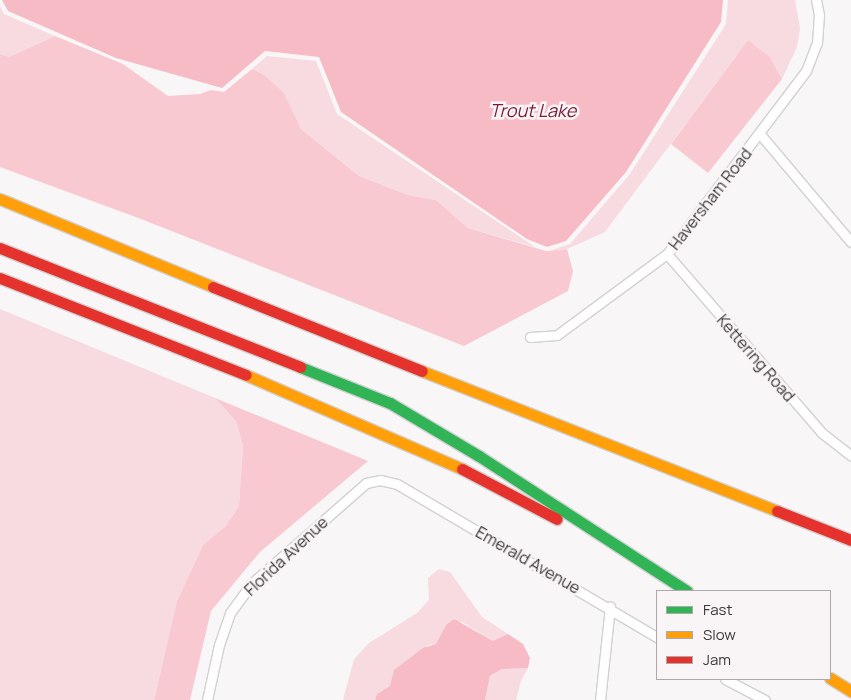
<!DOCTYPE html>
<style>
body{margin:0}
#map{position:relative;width:851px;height:700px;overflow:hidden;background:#f8f6f7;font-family:Manrope,sans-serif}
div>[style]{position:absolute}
.green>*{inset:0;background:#f7dbe0}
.forest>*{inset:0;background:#f9c9d2}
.water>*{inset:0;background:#f7bbc6}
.roads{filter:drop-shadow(1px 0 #d2d1d2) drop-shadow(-1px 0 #d2d1d2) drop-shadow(0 1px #d2d1d2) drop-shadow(0 -1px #d2d1d2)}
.street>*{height:9px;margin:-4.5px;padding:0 4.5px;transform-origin:4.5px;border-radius:4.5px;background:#fefefe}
.fast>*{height:11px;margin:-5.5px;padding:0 5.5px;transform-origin:5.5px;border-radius:5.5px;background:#30b455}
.slow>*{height:11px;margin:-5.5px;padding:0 5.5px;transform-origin:5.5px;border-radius:5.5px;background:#ff9f0a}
.jam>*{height:11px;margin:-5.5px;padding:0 5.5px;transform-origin:5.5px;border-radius:5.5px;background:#e5322d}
span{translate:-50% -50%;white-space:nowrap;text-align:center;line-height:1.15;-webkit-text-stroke:5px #f9f5f6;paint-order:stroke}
.street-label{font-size:16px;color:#3a3838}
.water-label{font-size:18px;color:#7c1b38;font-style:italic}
.legend{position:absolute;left:656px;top:590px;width:175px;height:90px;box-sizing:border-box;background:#f9f5f6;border:1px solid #ada9aa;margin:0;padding:6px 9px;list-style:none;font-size:15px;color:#3a3838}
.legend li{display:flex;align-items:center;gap:10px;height:25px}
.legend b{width:25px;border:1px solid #ada9aa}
</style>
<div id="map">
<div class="green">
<i style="clip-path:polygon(728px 0,795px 0,800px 29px,797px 47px,782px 79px,770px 57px,748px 40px,605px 232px,567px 249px,552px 250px,570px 244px,630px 174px,726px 24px)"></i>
<i style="clip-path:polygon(0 6px,4px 14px,55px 36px,9px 57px,0 54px)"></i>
<i style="clip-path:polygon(267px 56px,316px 61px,337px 114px,535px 247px,468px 228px,436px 200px,408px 195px,359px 176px,301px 129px,284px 93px,252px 69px)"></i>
<i style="clip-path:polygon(0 309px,215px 398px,236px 421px,243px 445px,239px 506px,226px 526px,203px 545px,177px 601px,154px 700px,0 700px)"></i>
<i style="clip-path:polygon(439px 569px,450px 572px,482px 617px,508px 634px,493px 641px,462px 622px,446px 625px,436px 644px,429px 645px,395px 670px,390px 686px,377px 694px,375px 700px,343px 700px,354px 659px,369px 643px,417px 613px,429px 600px,428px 578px)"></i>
<i style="clip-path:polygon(528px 668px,521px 681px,516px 700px,485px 700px,490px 677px,502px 669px)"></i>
</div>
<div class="forest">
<i style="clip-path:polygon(55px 36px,123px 64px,168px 96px,200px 94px,211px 90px,224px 92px,252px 69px,264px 75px,284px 93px,301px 129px,359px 176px,408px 195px,436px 200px,468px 228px,546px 251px,567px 249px,573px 271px,568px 291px,464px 346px,141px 219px,0 167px,0 54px,9px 57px)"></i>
<i style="clip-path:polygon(748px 40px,770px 57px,782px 79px,708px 173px,671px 144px)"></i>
<i style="clip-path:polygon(215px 398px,368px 461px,260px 552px,211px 611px,190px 700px,154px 700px,177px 601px,203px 545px,226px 526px,239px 506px,243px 445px,236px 421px)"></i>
</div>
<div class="water">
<i style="clip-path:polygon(2px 0,723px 0,721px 22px,626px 172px,566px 241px,547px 247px,527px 239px,341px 112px,319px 57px,265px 51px,222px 88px,116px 58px,8px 11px)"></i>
<i style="clip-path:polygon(454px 619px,493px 641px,508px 634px,523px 644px,530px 658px,528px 668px,502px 669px,490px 676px,485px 700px,375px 700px,377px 694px,390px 686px,394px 670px,423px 648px,436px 644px,446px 625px)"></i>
</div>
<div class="roads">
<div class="street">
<i style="left:760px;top:134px;width:141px;rotate:49.9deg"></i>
<i style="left:667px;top:254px;width:237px;rotate:49.1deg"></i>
<i style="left:822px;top:433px;width:37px;rotate:38deg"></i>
<i style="left:530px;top:337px;width:27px;rotate:-4deg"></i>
<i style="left:557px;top:335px;width:137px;rotate:-36.4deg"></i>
<i style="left:667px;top:254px;width:230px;rotate:-52.8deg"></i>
<i style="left:806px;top:71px;width:30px;rotate:-69deg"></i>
<i style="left:817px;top:43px;width:28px;rotate:-86deg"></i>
<i style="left:819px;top:15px;width:15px;rotate:-101deg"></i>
<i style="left:725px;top:679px;width:45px;rotate:27.7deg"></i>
<i style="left:207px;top:700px;width:56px;rotate:-77.7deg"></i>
<i style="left:219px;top:645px;width:34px;rotate:-71deg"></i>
<i style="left:230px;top:613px;width:36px;rotate:-54deg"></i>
<i style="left:251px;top:584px;width:153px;rotate:-41.3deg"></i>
<i style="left:366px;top:483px;width:14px;rotate:-12deg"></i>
<i style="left:380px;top:480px;width:17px;rotate:13deg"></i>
<i style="left:397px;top:484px;width:302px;rotate:30.5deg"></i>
<i style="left:600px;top:700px;width:94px;rotate:-83.9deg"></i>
</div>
<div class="fast">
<i style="left:300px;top:367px;width:97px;rotate:21.8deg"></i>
<i style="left:390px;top:403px;width:104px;rotate:30.8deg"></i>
<i style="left:479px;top:456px;width:248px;rotate:33deg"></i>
</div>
<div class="slow">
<i style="left:0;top:199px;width:230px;rotate:22.4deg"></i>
<i style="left:422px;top:371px;width:382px;rotate:21.5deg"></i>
<i style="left:246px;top:375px;width:236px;rotate:23.5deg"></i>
<i style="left:830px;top:678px;width:25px;rotate:32deg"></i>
</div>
<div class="jam">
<i style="left:0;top:248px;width:323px;rotate:21.6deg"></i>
<i style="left:0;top:278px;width:264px;rotate:21.5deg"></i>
<i style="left:213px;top:287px;width:225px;rotate:21.9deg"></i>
<i style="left:462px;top:469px;width:107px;rotate:27.8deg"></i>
<i style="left:777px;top:511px;width:79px;rotate:21.4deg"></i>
</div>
</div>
<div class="street-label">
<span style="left:710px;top:199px;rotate:-52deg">Haversham Road</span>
<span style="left:756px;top:358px;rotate:49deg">Kettering Road</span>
<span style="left:286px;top:556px;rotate:-43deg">Florida Avenue</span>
<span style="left:528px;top:560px;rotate:30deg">Emerald Avenue</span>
</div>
<div class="water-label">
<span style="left:533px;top:110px">Trout Lake</span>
</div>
<ul class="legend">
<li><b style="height:6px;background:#30b455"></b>Fast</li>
<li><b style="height:6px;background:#ff9f0a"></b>Slow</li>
<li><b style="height:6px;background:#e5322d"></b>Jam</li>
</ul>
</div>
